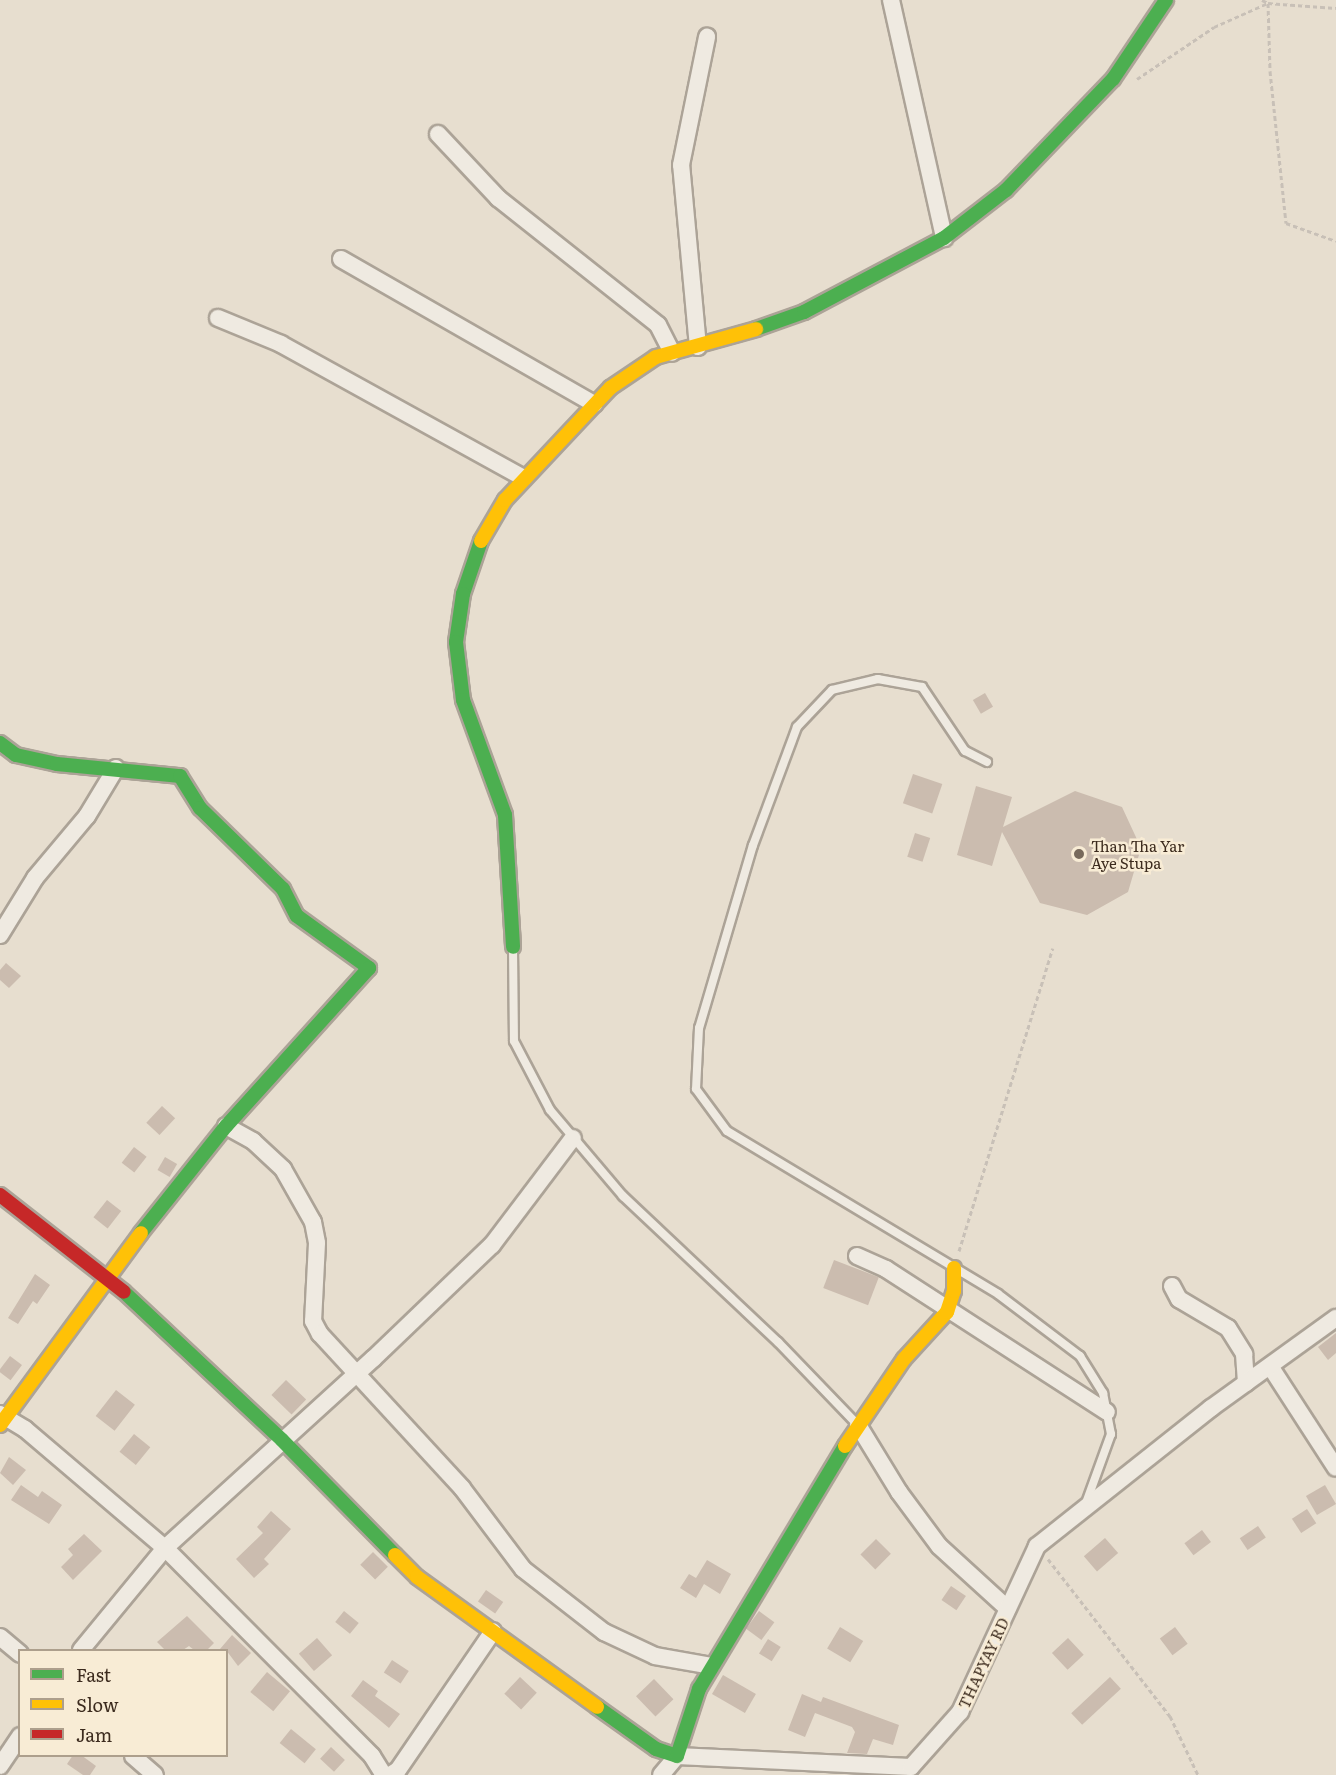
<!DOCTYPE html>
<style>
body{margin:0}
#map{position:relative;width:1336px;height:1775px;overflow:hidden;background:#e7decf;font-family:Literata,serif}
div>[style]{position:absolute}
.building>*{inset:0;background:#cbbcaf;transform-origin:0 0}
.path>*{height:3px;margin-top:-1.5px;transform-origin:0;background:repeating-linear-gradient(90deg,#c8c0b7 0 4.5px,transparent 0 7.5px)}
.roads{filter:drop-shadow(2px 0 #aca397) drop-shadow(-2px 0 #aca397) drop-shadow(0 2px #aca397) drop-shadow(0 -2px #aca397)}
.lane>*{height:8px;margin:-4px;padding:0 4px;transform-origin:4px;border-radius:4px;background:#efeae1}
.street>*{height:16px;margin:-8px;padding:0 8px;transform-origin:8px;border-radius:8px;background:#efeae1}
.fast>*{height:14px;margin:-7px;padding:0 7px;transform-origin:7px;border-radius:7px;background:#4caf50}
.slow>*{height:14px;margin:-7px;padding:0 7px;transform-origin:7px;border-radius:7px;background:#ffc107}
.jam>*{height:14px;margin:-7px;padding:0 7px;transform-origin:7px;border-radius:7px;background:#c62828}
.dots>*{width:16px;height:16px;translate:-50% -50%;box-sizing:border-box;border:3px solid #f8ecd5;border-radius:50%}
span{translate:-50% -50%;white-space:nowrap;text-align:center;line-height:1.15;-webkit-text-stroke:5px #f8ecd5;paint-order:stroke}
.poi-label{font-size:15px;color:#3c2b1e}
.left{translate:0 -50%;text-align:left}
.street-label{font-size:15px;color:#3c2b1e}
.legend{position:absolute;left:18px;top:1649px;width:210px;height:108px;box-sizing:border-box;background:#f8ecd5;border:2px solid #ad9f8c;margin:0;padding:8px 10px;list-style:none;font-size:18px;color:#3c2b1e}
.legend li{display:flex;align-items:center;gap:12px;height:30px}
.legend b{width:30px;border:2px solid #ad9f8c}
</style>
<div id="map">
<div class="building">
<i style="left:985px;top:693px;width:16px;height:14px;rotate:60deg"></i>
<i style="left:913px;top:774px;width:31px;height:31px;rotate:19deg"></i>
<i style="clip-path:polygon(976px 786px,1012px 797px,1003px 827px,1075px 791px,1122px 807px,1141px 848px,1128px 892px,1087px 915px,1040px 903px,1002px 832px,992px 866px,957px 855px)"></i>
<i style="left:915px;top:833px;width:16px;height:25px;rotate:18deg"></i>
<i style="clip-path:polygon(6px 963px,21px 976px,9px 988px,0 980px,0 970px)"></i>
<i style="left:162px;top:1106px;width:18px;height:23px;rotate:43deg"></i>
<i style="left:134px;top:1147px;width:16px;height:20px;rotate:38deg"></i>
<i style="left:165px;top:1157px;width:14px;height:15px;rotate:30deg"></i>
<i style="left:107px;top:1200px;width:18px;height:22px;rotate:38deg"></i>
<i style="left:834px;top:1260px;width:48px;height:30px;rotate:21deg"></i>
<i style="clip-path:polygon(35px 1274px,50px 1285px,37px 1304px,33px 1301px,18px 1324px,8px 1318px)"></i>
<i style="clip-path:polygon(1336px 1333px,1336px 1353px,1328px 1360px,1318px 1347px)"></i>
<i style="left:10px;top:1356px;width:15px;height:19px;rotate:37deg"></i>
<i style="left:286px;top:1380px;width:28px;height:21px;rotate:44deg"></i>
<i style="left:116px;top:1390px;width:24px;height:33px;rotate:38deg"></i>
<i style="left:134px;top:1434px;width:21px;height:23px;rotate:39deg"></i>
<i style="clip-path:polygon(9px 1457px,26px 1470px,13px 1485px,0 1473px)"></i>
<i style="clip-path:polygon(21px 1485px,38px 1497px,42px 1491px,62px 1505px,49px 1524px,11px 1500px)"></i>
<i style="left:1325px;top:1485px;width:22px;height:22px;rotate:60deg"></i>
<i style="left:1307px;top:1509px;width:17px;height:18px;rotate:57deg"></i>
<i style="clip-path:polygon(271px 1511px,291px 1529px,264px 1559px,269px 1564px,254px 1578px,236px 1559px,263px 1533px,257px 1527px)"></i>
<i style="left:1258px;top:1526px;width:14px;height:22px;rotate:56deg"></i>
<i style="left:1202px;top:1530px;width:15px;height:22px;rotate:53deg"></i>
<i style="clip-path:polygon(84px 1534px,102px 1551px,73px 1580px,61px 1567px,73px 1555px,68px 1549px)"></i>
<i style="left:1105px;top:1538px;width:20px;height:28px;rotate:49deg"></i>
<i style="left:876px;top:1539px;width:21px;height:22px;rotate:45deg"></i>
<i style="left:373px;top:1552px;width:21px;height:18px;rotate:45deg"></i>
<i style="clip-path:polygon(707px 1560px,731px 1574px,720px 1594px,704px 1584px,696px 1598px,680px 1588px,689px 1574px,696px 1578px)"></i>
<i style="left:951px;top:1586px;width:18px;height:17px;rotate:34deg"></i>
<i style="left:486px;top:1590px;width:21px;height:14px;rotate:35deg"></i>
<i style="left:344px;top:1611px;width:19px;height:14px;rotate:39deg"></i>
<i style="left:759px;top:1611px;width:19px;height:22px;rotate:36deg"></i>
<i style="clip-path:polygon(187px 1616px,214px 1643px,207px 1650px,194px 1650px,189px 1646px,183px 1650px,165px 1650px,157px 1642px)"></i>
<i style="left:840px;top:1627px;width:27px;height:25px;rotate:31deg"></i>
<i style="left:1175px;top:1627px;width:21px;height:19px;rotate:53deg"></i>
<i style="clip-path:polygon(232px 1635px,251px 1653px,238px 1666px,226px 1650px,220px 1649px)"></i>
<i style="left:317px;top:1638px;width:23px;height:24px;rotate:49deg"></i>
<i style="left:1068px;top:1638px;width:23px;height:22px;rotate:47deg"></i>
<i style="left:768px;top:1639px;width:15px;height:17px;rotate:32deg"></i>
<i style="left:392px;top:1660px;width:20px;height:15px;rotate:33deg"></i>
<i style="left:267px;top:1672px;width:30px;height:26px;rotate:40deg"></i>
<i style="left:723px;top:1675px;width:38px;height:22px;rotate:30deg"></i>
<i style="left:520px;top:1677px;width:23px;height:23px;rotate:43deg"></i>
<i style="left:1110px;top:1677px;width:16px;height:53px;rotate:47deg"></i>
<i style="left:654px;top:1679px;width:28px;height:25px;rotate:46deg"></i>
<i style="clip-path:polygon(363px 1680px,378px 1691px,375px 1696px,400px 1714px,389px 1728px,351px 1696px)"></i>
<i style="clip-path:polygon(802px 1694px,821px 1702px,823px 1697px,899px 1725px,893px 1745px,873px 1739px,867px 1754px,847px 1753px,855px 1732px,852px 1727px,815px 1713px,805px 1737px,788px 1730px)"></i>
<i style="left:291px;top:1729px;width:32px;height:18px;rotate:39deg"></i>
<i style="left:331px;top:1747px;width:19px;height:16px;rotate:43deg"></i>
<i style="clip-path:polygon(73px 1755px,81px 1755px,96px 1766px,90px 1775px,83px 1775px,67px 1764px)"></i>
</div>
<div class="path">
<i style="left:1262px;top:0;width:7px;rotate:27deg"></i>
<i style="left:1268px;top:3px;width:68px;rotate:88.3deg"></i>
<i style="left:1270px;top:71px;width:153px;rotate:84deg"></i>
<i style="left:1286px;top:223px;width:53px;rotate:19.8deg"></i>
<i style="left:1137px;top:79px;width:93px;rotate:-34deg"></i>
<i style="left:1214px;top:27px;width:59px;rotate:-24deg"></i>
<i style="left:1268px;top:3px;width:68px;rotate:4.2deg"></i>
<i style="left:959px;top:1251px;width:317px;rotate:-72.8deg"></i>
<i style="left:1048px;top:1559px;width:199px;rotate:52.2deg"></i>
<i style="left:1170px;top:1716px;width:65px;rotate:64.6deg"></i>
</div>
<div class="roads">
<div class="lane">
<i style="left:987px;top:762px;width:25px;rotate:-153deg"></i>
<i style="left:965px;top:751px;width:77px;rotate:-123.9deg"></i>
<i style="left:922px;top:687px;width:45px;rotate:-169.7deg"></i>
<i style="left:878px;top:679px;width:47px;rotate:166.6deg"></i>
<i style="left:832px;top:690px;width:51px;rotate:133.4deg"></i>
<i style="left:797px;top:727px;width:126px;rotate:110.4deg"></i>
<i style="left:753px;top:845px;width:191px;rotate:106.4deg"></i>
<i style="left:699px;top:1028px;width:61px;rotate:92.8deg"></i>
<i style="left:696px;top:1089px;width:52px;rotate:53.6deg"></i>
<i style="left:727px;top:1131px;width:316px;rotate:31deg"></i>
<i style="left:998px;top:1294px;width:103px;rotate:37.1deg"></i>
<i style="left:1080px;top:1356px;width:44px;rotate:58.1deg"></i>
<i style="left:1103px;top:1393px;width:42px;rotate:79deg"></i>
<i style="left:1111px;top:1434px;width:73px;rotate:109.9deg"></i>
<i style="left:513px;top:948px;width:93px;rotate:89.4deg"></i>
<i style="left:514px;top:1041px;width:78px;rotate:62.4deg"></i>
<i style="left:550px;top:1110px;width:113px;rotate:49.7deg"></i>
<i style="left:623px;top:1196px;width:213px;rotate:43.3deg"></i>
<i style="left:778px;top:1342px;width:115px;rotate:46.1deg"></i>
</div>
<div class="street">
<i style="left:891px;top:0;width:244px;rotate:77.4deg"></i>
<i style="left:438px;top:134px;width:88px;rotate:46.8deg"></i>
<i style="left:498px;top:198px;width:204px;rotate:38.4deg"></i>
<i style="left:658px;top:325px;width:31px;rotate:63deg"></i>
<i style="left:341px;top:259px;width:292px;rotate:29.8deg"></i>
<i style="left:218px;top:318px;width:68px;rotate:22.4deg"></i>
<i style="left:281px;top:344px;width:277px;rotate:28.9deg"></i>
<i style="left:698px;top:347px;width:183px;rotate:-95.3deg"></i>
<i style="left:681px;top:165px;width:131px;rotate:-78.5deg"></i>
<i style="left:0;top:935px;width:67px;rotate:-58.4deg"></i>
<i style="left:35px;top:878px;width:81px;rotate:-50deg"></i>
<i style="left:87px;top:816px;width:56px;rotate:-58.9deg"></i>
<i style="left:226px;top:1126px;width:31px;rotate:29deg"></i>
<i style="left:253px;top:1141px;width:41px;rotate:43deg"></i>
<i style="left:283px;top:1169px;width:61px;rotate:60.5deg"></i>
<i style="left:313px;top:1222px;width:21px;rotate:79deg"></i>
<i style="left:317px;top:1243px;width:78px;rotate:92.9deg"></i>
<i style="left:313px;top:1321px;width:15px;rotate:62deg"></i>
<i style="left:320px;top:1334px;width:209px;rotate:47.3deg"></i>
<i style="left:462px;top:1488px;width:101px;rotate:53deg"></i>
<i style="left:523px;top:1569px;width:103px;rotate:37.9deg"></i>
<i style="left:604px;top:1632px;width:56px;rotate:25.2deg"></i>
<i style="left:655px;top:1656px;width:57px;rotate:10.1deg"></i>
<i style="left:857px;top:1256px;width:32px;rotate:24deg"></i>
<i style="left:886px;top:1269px;width:263px;rotate:32.9deg"></i>
<i style="left:1172px;top:1286px;width:15px;rotate:62deg"></i>
<i style="left:1179px;top:1299px;width:57px;rotate:30.6deg"></i>
<i style="left:1228px;top:1328px;width:31px;rotate:58deg"></i>
<i style="left:1244px;top:1354px;width:29px;rotate:86deg"></i>
<i style="left:1270px;top:1366px;width:121px;rotate:57.1deg"></i>
<i style="left:0;top:1414px;width:29px;rotate:31deg"></i>
<i style="left:25px;top:1429px;width:184px;rotate:40.4deg"></i>
<i style="left:165px;top:1548px;width:293px;rotate:45.1deg"></i>
<i style="left:372px;top:1756px;width:22px;rotate:58deg"></i>
<i style="left:858px;top:1425px;width:79px;rotate:58.5deg"></i>
<i style="left:899px;top:1492px;width:67px;rotate:53.5deg"></i>
<i style="left:939px;top:1546px;width:93px;rotate:42.4deg"></i>
<i style="left:0;top:1637px;width:26px;rotate:40deg"></i>
<i style="left:81px;top:1650px;width:132px;rotate:-50.5deg"></i>
<i style="left:165px;top:1548px;width:282px;rotate:-42.3deg"></i>
<i style="left:374px;top:1358px;width:163px;rotate:-43.8deg"></i>
<i style="left:492px;top:1245px;width:134px;rotate:-52.9deg"></i>
<i style="left:133px;top:1756px;width:29px;rotate:41deg"></i>
<i style="left:0;top:1766px;width:36px;rotate:-56deg"></i>
<i style="left:390px;top:1775px;width:9px;rotate:-32deg"></i>
<i style="left:398px;top:1770px;width:168px;rotate:-55.6deg"></i>
<i style="left:661px;top:1775px;width:25px;rotate:-50deg"></i>
<i style="left:677px;top:1756px;width:234px;rotate:2.7deg"></i>
<i style="left:911px;top:1767px;width:74px;rotate:-48.3deg"></i>
<i style="left:960px;top:1712px;width:183px;rotate:-65.1deg"></i>
<i style="left:1037px;top:1546px;width:222px;rotate:-38.4deg"></i>
<i style="left:1211px;top:1408px;width:154px;rotate:-35.8deg"></i>
</div>
<div class="fast">
<i style="left:756px;top:329px;width:51px;rotate:-19.5deg"></i>
<i style="left:804px;top:312px;width:158px;rotate:-27.9deg"></i>
<i style="left:944px;top:238px;width:78px;rotate:-37.7deg"></i>
<i style="left:1006px;top:190px;width:154px;rotate:-46.1deg"></i>
<i style="left:1113px;top:79px;width:95px;rotate:-56.1deg"></i>
<i style="left:481px;top:541px;width:56px;rotate:108.8deg"></i>
<i style="left:463px;top:594px;width:49px;rotate:98.3deg"></i>
<i style="left:456px;top:642px;width:58px;rotate:83.1deg"></i>
<i style="left:463px;top:700px;width:122px;rotate:69.9deg"></i>
<i style="left:505px;top:815px;width:132px;rotate:86.5deg"></i>
<i style="left:0;top:743px;width:20px;rotate:37deg"></i>
<i style="left:16px;top:755px;width:42px;rotate:12.4deg"></i>
<i style="left:57px;top:764px;width:124px;rotate:5.6deg"></i>
<i style="left:180px;top:776px;width:38px;rotate:58deg"></i>
<i style="left:200px;top:808px;width:116px;rotate:44.3deg"></i>
<i style="left:283px;top:889px;width:30px;rotate:63deg"></i>
<i style="left:297px;top:916px;width:89px;rotate:35.8deg"></i>
<i style="left:369px;top:968px;width:213px;rotate:132.1deg"></i>
<i style="left:226px;top:1126px;width:137px;rotate:128.5deg"></i>
<i style="left:124px;top:1292px;width:216px;rotate:43.1deg"></i>
<i style="left:282px;top:1440px;width:161px;rotate:45.5deg"></i>
<i style="left:597px;top:1707px;width:72px;rotate:35.4deg"></i>
<i style="left:656px;top:1749px;width:22px;rotate:18deg"></i>
<i style="left:677px;top:1756px;width:71px;rotate:-71.8deg"></i>
<i style="left:699px;top:1689px;width:283px;rotate:-59deg"></i>
</div>
<div class="slow">
<i style="left:481px;top:541px;width:48px;rotate:-59.7deg"></i>
<i style="left:505px;top:500px;width:154px;rotate:-46.8deg"></i>
<i style="left:610px;top:388px;width:55px;rotate:-34deg"></i>
<i style="left:656px;top:357px;width:104px;rotate:-15.6deg"></i>
<i style="left:0;top:1425px;width:238px;rotate:-53.7deg"></i>
<i style="left:845px;top:1446px;width:105px;rotate:-55.9deg"></i>
<i style="left:904px;top:1359px;width:64px;rotate:-47.5deg"></i>
<i style="left:947px;top:1312px;width:22px;rotate:-72deg"></i>
<i style="left:954px;top:1291px;width:23px;rotate:-90deg"></i>
<i style="left:395px;top:1555px;width:31px;rotate:45deg"></i>
<i style="left:417px;top:1577px;width:222px;rotate:35.8deg"></i>
</div>
<div class="jam">
<i style="left:0;top:1195px;width:157px;rotate:38deg"></i>
</div>
</div>
<div class="dots">
<i style="left:1079px;top:854px;background:#786a5c"></i>
</div>
<div class="poi-label">
<span class="left" style="left:1091px;top:854px">Than Tha Yar<br>Aye Stupa</span>
</div>
<div class="street-label">
<span style="left:983px;top:1663px;rotate:-65deg">THAPYAY RD</span>
</div>
<ul class="legend">
<li><b style="height:8px;background:#4caf50"></b>Fast</li>
<li><b style="height:8px;background:#ffc107"></b>Slow</li>
<li><b style="height:8px;background:#c62828"></b>Jam</li>
</ul>
</div>
